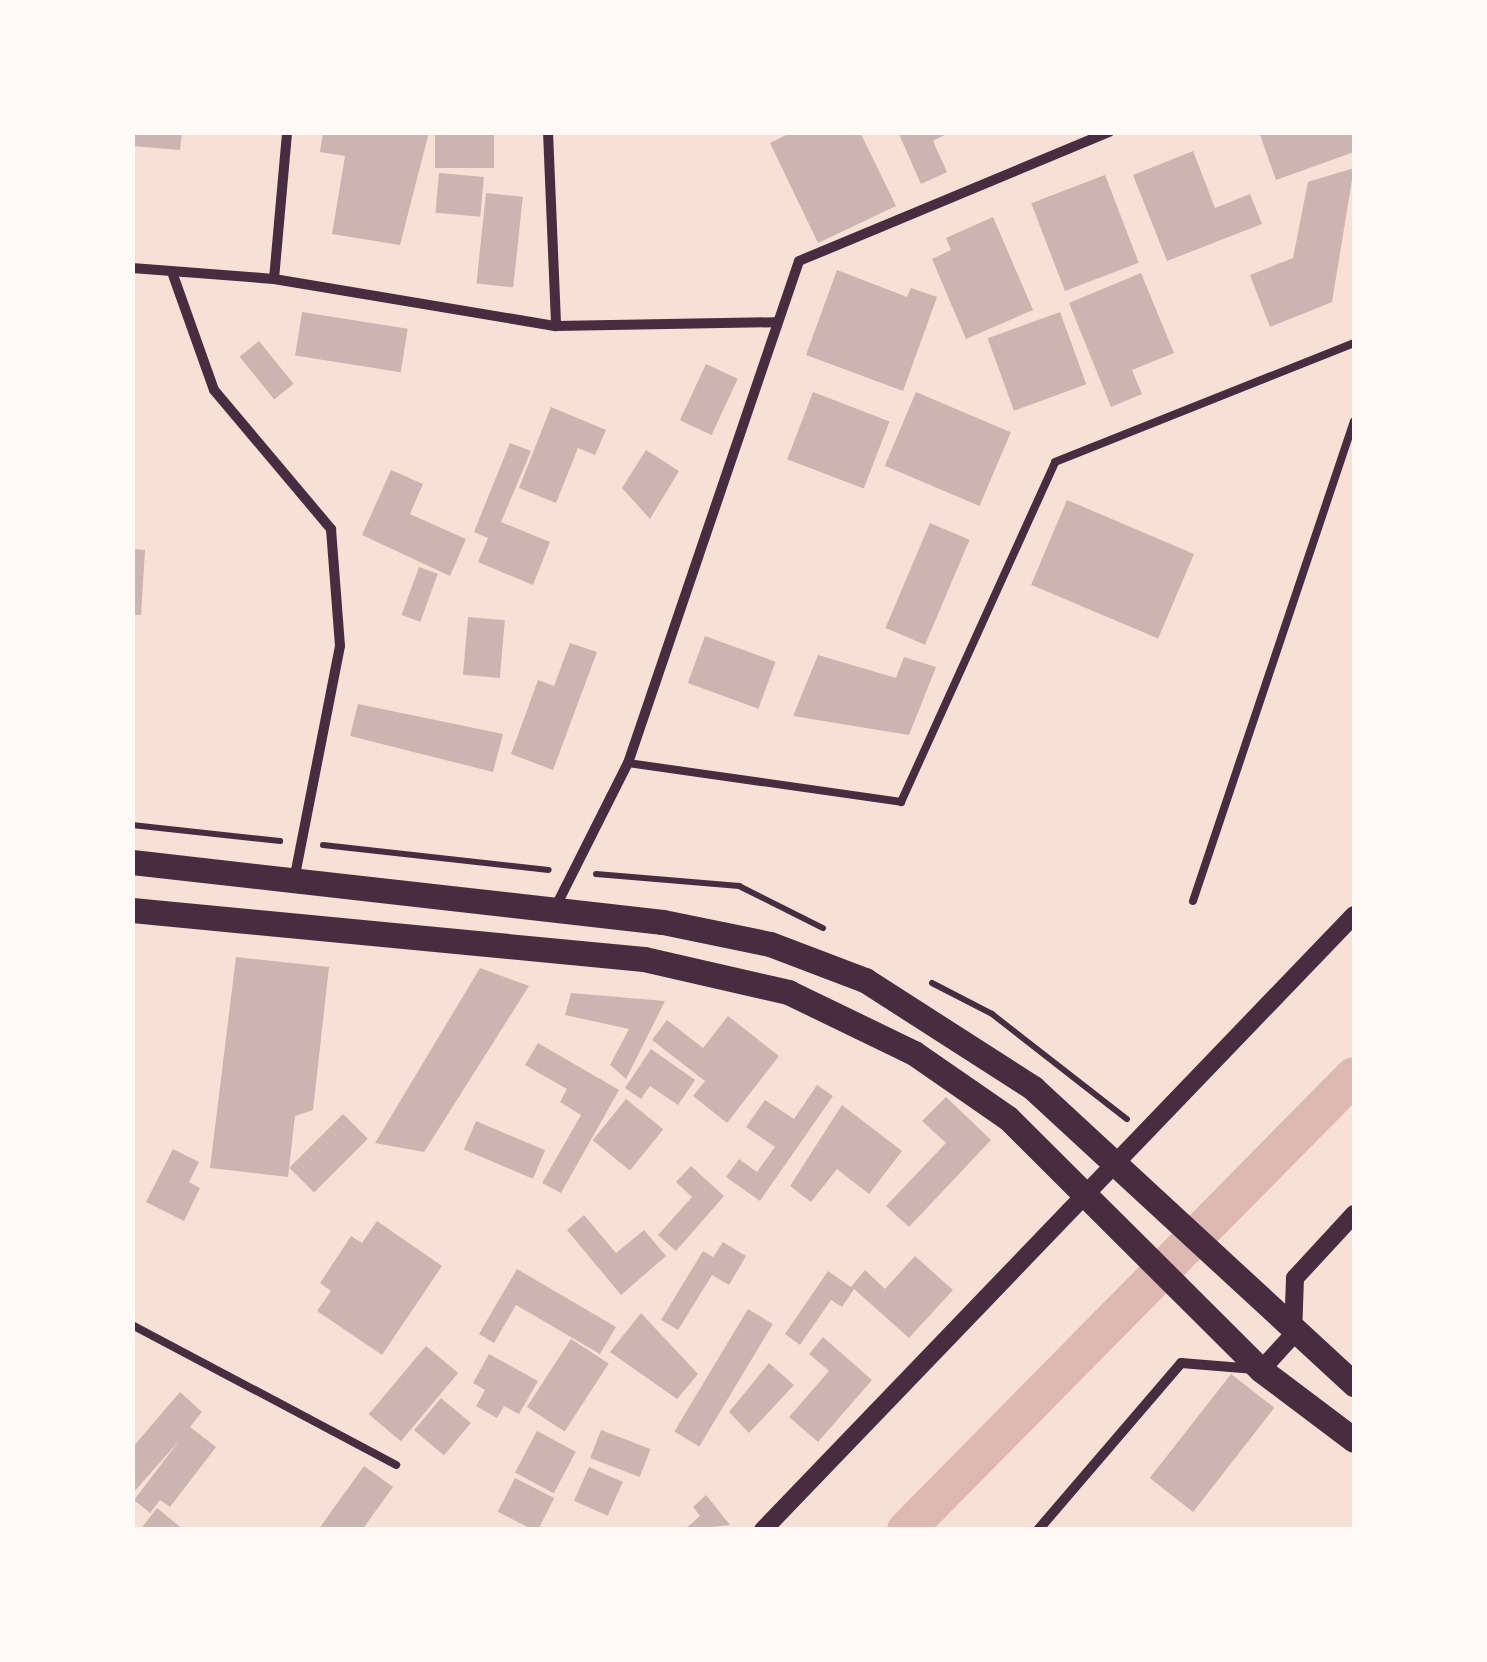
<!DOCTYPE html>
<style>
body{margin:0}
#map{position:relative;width:1487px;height:1662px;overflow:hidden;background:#f7e1d7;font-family:"Roboto Serif",serif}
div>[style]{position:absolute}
.canal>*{height:38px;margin:-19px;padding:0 19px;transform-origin:19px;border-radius:19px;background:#dcb8b0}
.building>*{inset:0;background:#ccb4b1;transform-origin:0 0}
.path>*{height:6px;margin:-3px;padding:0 3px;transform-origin:3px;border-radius:3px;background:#4a2c40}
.service>*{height:8px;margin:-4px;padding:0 4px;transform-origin:4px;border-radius:4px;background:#4a2c40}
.minor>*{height:10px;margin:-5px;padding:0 5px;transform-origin:5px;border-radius:5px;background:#4a2c40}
.tertiary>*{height:18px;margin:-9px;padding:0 9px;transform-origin:9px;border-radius:9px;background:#4a2c40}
.primary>*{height:25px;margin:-12.5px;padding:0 12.5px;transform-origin:12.5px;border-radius:12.5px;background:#4a2c40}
span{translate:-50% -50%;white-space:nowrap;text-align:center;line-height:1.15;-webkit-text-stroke:8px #fffaf5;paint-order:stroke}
.frame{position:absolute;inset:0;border:135px solid #fffaf5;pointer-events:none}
</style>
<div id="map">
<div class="canal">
<i style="left:906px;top:1530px;width:638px;rotate:-45.38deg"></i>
</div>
<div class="building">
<i style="clip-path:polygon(133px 132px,182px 132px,180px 150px,132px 146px)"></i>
<i style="clip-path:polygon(323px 132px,429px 132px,400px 245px,332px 234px,345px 156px,320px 152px)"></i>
<i style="left:435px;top:132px;width:59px;height:36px"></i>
<i style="clip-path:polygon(792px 132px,860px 132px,896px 206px,818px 243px,770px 143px)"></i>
<i style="clip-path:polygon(898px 132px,950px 132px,933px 141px,947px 172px,921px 184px)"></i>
<i style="clip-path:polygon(1259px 132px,1354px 132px,1354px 152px,1276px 180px)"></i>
<i style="clip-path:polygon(1193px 151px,1215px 208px,1250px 194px,1262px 224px,1167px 261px,1133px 175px)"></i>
<i style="clip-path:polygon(1354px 168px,1332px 302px,1270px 327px,1250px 275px,1293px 258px,1308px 182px)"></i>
<i style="left:439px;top:173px;width:45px;height:40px;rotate:5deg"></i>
<i style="left:1105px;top:175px;width:94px;height:79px;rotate:69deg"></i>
<i style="left:486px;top:193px;width:37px;height:91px;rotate:6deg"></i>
<i style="clip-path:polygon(993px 217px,1033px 310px,966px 339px,932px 259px,951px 250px,946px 238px)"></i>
<i style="clip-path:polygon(837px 270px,907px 297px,911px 288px,937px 297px,903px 391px,806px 355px)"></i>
<i style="clip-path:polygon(1141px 273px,1174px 353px,1132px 370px,1142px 394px,1111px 407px,1069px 303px)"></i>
<i style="left:302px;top:312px;width:107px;height:44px;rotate:9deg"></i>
<i style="left:1060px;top:312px;width:77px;height:77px;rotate:70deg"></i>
<i style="left:259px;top:341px;width:55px;height:25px;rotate:51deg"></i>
<i style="left:706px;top:364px;width:35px;height:62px;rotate:25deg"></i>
<i style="left:813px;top:392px;width:82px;height:72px;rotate:21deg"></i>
<i style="left:916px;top:392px;width:103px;height:80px;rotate:23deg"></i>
<i style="clip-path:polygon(551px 407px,606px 430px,595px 455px,578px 448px,556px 503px,519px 488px)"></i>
<i style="clip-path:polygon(510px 443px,531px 451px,501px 522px,550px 542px,533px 585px,478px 562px,488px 538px,474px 532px)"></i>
<i style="clip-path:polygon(646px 450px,679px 471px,650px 519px,622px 488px)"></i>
<i style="clip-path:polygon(391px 470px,423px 484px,410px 514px,466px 539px,450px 576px,362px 535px)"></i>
<i style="left:1067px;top:500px;width:138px;height:92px;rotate:23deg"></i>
<i style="left:930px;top:523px;width:43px;height:114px;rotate:23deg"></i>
<i style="clip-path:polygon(132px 549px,145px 550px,141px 615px,132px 615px)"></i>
<i style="left:419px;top:567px;width:20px;height:51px;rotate:20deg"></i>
<i style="left:468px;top:617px;width:37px;height:58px;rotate:5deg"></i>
<i style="left:705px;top:636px;width:75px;height:50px;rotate:20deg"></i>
<i style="clip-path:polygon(570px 643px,597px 652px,553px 770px,511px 754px,538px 680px,554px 686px)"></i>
<i style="clip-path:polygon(818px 655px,896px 678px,904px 657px,936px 667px,909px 735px,793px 716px)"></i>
<i style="clip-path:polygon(358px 704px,503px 734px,493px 772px,350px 736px)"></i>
<i style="clip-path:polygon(236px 957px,329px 967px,313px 1110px,295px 1116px,288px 1177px,210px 1168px)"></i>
<i style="clip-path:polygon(480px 968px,529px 986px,424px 1152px,375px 1143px)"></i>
<i style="clip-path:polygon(571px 993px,665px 1001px,626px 1079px,610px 1065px,629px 1029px,565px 1015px)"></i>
<i style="clip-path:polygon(728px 1016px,779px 1056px,727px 1123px,693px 1096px,705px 1081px,652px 1040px,667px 1020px,703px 1048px)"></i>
<i style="clip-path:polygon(538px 1043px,619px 1090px,561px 1193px,542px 1183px,581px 1115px,560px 1102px,567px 1089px,525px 1065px)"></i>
<i style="clip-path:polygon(651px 1049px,695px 1080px,678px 1105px,650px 1086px,641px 1099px,625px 1088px)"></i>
<i style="clip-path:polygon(817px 1085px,833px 1096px,760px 1201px,726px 1177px,739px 1159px,757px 1172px,775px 1147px,746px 1127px,765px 1100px,794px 1119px)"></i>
<i style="clip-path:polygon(946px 1097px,991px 1140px,909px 1227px,886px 1206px,946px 1143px,922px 1121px)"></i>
<i style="left:626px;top:1099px;width:48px;height:53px;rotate:39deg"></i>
<i style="clip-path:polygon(842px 1105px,902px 1151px,869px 1194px,837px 1169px,811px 1202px,790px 1186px)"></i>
<i style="left:343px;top:1114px;width:35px;height:76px;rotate:45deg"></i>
<i style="left:476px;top:1121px;width:75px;height:31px;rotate:23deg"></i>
<i style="clip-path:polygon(173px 1149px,199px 1162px,189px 1182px,200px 1188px,184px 1221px,146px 1202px)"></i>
<i style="clip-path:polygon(691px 1166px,724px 1196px,676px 1251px,658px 1235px,692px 1197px,676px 1182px)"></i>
<i style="clip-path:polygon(584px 1215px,616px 1253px,644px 1230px,666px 1256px,621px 1295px,567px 1230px)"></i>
<i style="clip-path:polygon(377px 1221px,442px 1266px,382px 1355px,317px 1311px,331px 1291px,320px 1283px,351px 1236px,362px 1243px)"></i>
<i style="clip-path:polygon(723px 1242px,746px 1256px,729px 1285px,712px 1275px,678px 1330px,661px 1320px,703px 1251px,713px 1257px)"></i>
<i style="clip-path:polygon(915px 1256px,953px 1290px,909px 1338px,854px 1289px,842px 1307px,831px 1300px,800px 1345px,785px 1334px,828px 1271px,851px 1287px,865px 1270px,885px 1289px)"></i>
<i style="clip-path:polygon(517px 1269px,616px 1327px,600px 1354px,516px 1305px,494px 1343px,479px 1334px)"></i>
<i style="left:748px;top:1309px;width:29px;height:143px;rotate:31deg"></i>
<i style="clip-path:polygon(641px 1313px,698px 1374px,677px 1399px,610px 1352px)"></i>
<i style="clip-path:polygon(823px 1337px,872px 1380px,818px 1442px,789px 1417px,829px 1371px,809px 1354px)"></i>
<i style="left:571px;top:1339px;width:45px;height:81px;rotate:33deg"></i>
<i style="left:426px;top:1346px;width:42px;height:89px;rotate:40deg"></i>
<i style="clip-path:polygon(489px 1354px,538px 1381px,519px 1414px,504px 1406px,497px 1418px,476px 1406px,485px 1390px,473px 1383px)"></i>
<i style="clip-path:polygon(769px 1363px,794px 1385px,749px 1433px,729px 1412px)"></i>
<i style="left:1231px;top:1374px;width:55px;height:132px;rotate:38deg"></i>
<i style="clip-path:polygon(180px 1392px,202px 1412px,190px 1427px,216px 1447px,170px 1507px,160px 1500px,150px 1513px,134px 1500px,179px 1441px,132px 1494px,132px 1448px)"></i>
<i style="left:441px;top:1398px;width:39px;height:42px;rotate:40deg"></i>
<i style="left:601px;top:1430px;width:53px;height:30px;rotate:21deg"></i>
<i style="left:537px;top:1431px;width:44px;height:47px;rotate:28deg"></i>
<i style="clip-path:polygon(364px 1466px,393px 1487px,362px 1530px,318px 1530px)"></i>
<i style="left:589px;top:1467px;width:37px;height:37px;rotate:24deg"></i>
<i style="left:515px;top:1478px;width:44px;height:38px;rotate:27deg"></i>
<i style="clip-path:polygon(706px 1495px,730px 1525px,684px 1530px,700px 1516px,693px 1507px)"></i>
<i style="clip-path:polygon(157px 1508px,184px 1530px,140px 1530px)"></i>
</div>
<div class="path">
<i style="left:132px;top:825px;width:149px;rotate:6.2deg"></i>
<i style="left:323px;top:845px;width:227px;rotate:6.3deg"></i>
<i style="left:596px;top:874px;width:144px;rotate:4.8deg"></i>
<i style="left:739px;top:886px;width:94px;rotate:26.6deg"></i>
<i style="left:932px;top:983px;width:68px;rotate:27.3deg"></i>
<i style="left:992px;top:1014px;width:171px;rotate:37.9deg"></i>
</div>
<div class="service">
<i style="left:628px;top:763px;width:276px;rotate:8.1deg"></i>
<i style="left:901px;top:802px;width:373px;rotate:-65.6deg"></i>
<i style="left:1055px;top:462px;width:322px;rotate:-21.7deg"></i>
<i style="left:1193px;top:901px;width:506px;rotate:-71.46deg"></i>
<i style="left:132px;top:1325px;width:299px;rotate:27.9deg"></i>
</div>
<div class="minor">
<i style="left:548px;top:132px;width:194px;rotate:87.6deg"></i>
<i style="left:132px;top:268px;width:142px;rotate:4.4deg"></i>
<i style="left:274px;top:279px;width:148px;rotate:-84.9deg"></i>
<i style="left:172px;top:272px;width:125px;rotate:70.4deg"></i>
<i style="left:214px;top:390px;width:182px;rotate:49.9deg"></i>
<i style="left:331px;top:529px;width:117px;rotate:85.6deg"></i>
<i style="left:340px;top:646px;width:239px;rotate:101.1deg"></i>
<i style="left:274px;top:279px;width:286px;rotate:9.5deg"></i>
<i style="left:556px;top:326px;width:220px;rotate:-1deg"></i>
<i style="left:556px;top:906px;width:160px;rotate:-63.3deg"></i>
<i style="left:628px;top:763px;width:530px;rotate:-71.19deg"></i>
<i style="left:799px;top:261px;width:336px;rotate:-22.6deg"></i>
<i style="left:1038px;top:1530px;width:220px;rotate:-49.4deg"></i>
<i style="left:1181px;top:1363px;width:74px;rotate:4.6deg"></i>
</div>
<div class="tertiary">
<i style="left:1261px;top:1370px;width:47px;rotate:-47.6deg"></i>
<i style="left:1293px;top:1335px;width:57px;rotate:-88deg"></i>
<i style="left:1295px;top:1278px;width:87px;rotate:-47.3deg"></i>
<i style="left:763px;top:1530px;width:853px;rotate:-46.14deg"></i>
</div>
<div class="primary">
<i style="left:132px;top:862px;width:534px;rotate:6.45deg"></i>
<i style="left:663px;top:922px;width:109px;rotate:11.6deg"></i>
<i style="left:770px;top:944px;width:102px;rotate:20.8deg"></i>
<i style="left:865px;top:980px;width:200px;rotate:32.7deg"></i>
<i style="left:1033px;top:1088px;width:437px;rotate:42.7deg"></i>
<i style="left:132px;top:910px;width:514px;rotate:5.47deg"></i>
<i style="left:644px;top:959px;width:148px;rotate:12.9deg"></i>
<i style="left:788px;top:992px;width:140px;rotate:25.8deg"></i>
<i style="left:914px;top:1053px;width:114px;rotate:34.7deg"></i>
<i style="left:1008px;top:1118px;width:357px;rotate:44.9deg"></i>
<i style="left:1261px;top:1370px;width:116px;rotate:37deg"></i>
</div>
<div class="frame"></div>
</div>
